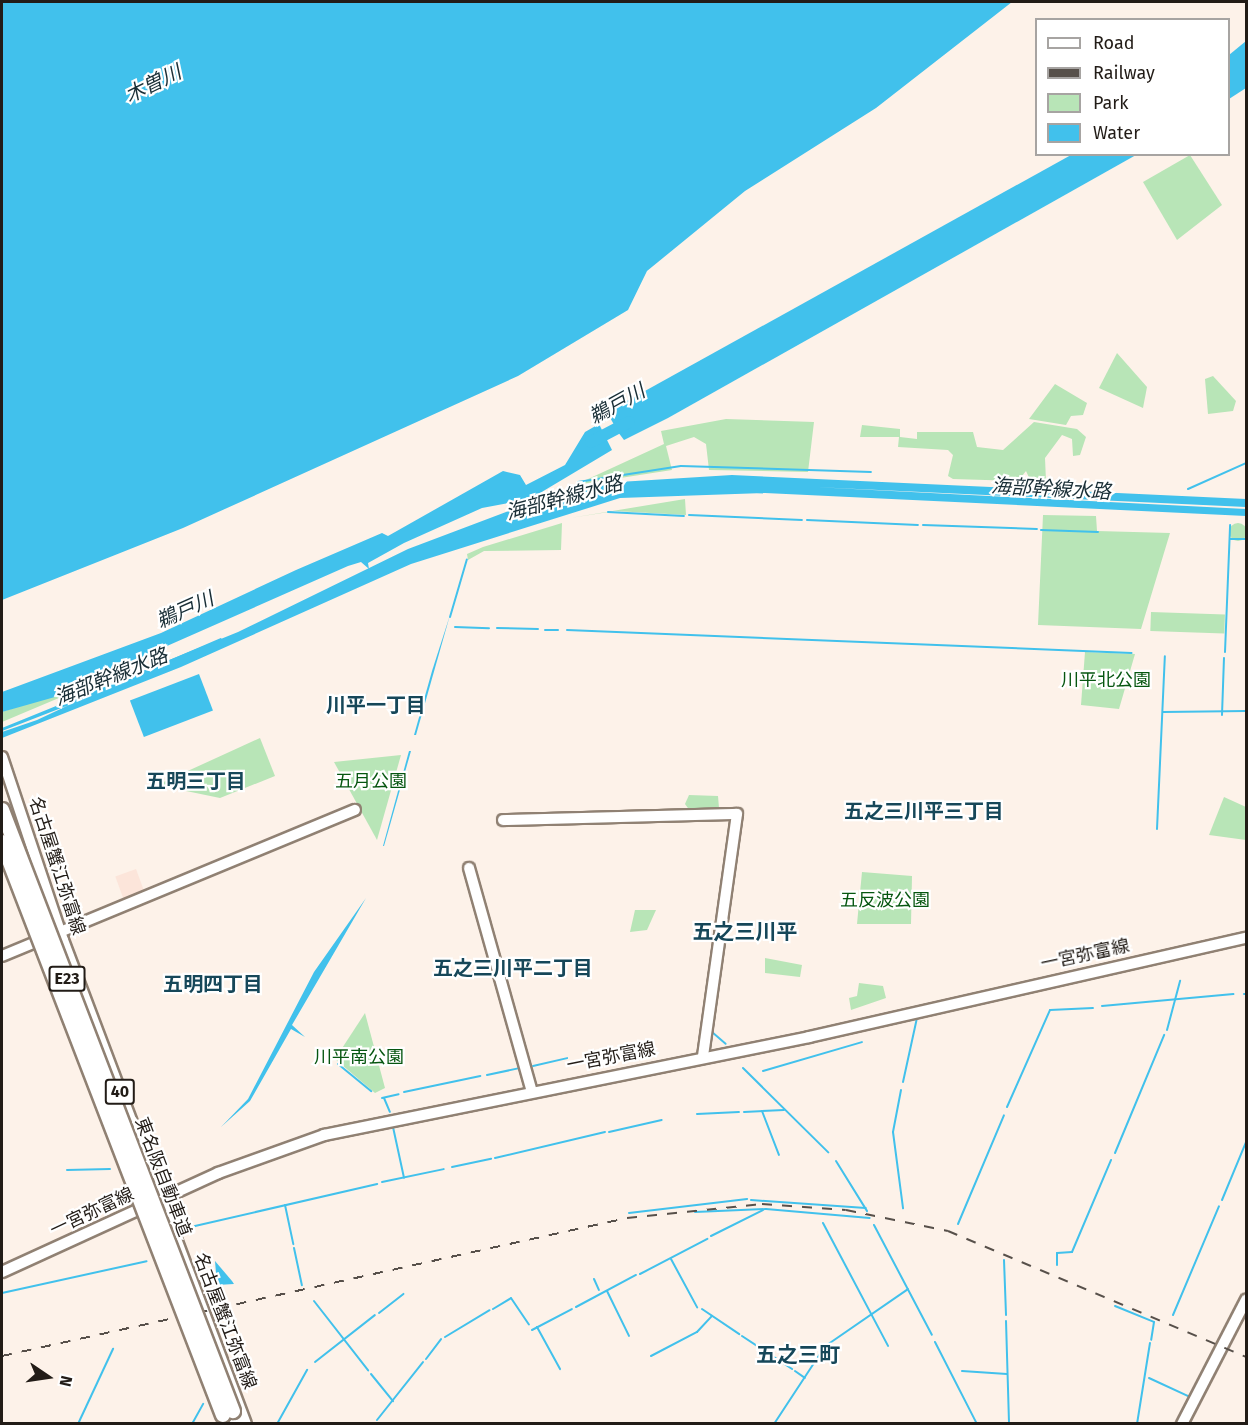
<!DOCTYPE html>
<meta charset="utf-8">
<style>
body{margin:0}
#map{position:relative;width:1248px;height:1425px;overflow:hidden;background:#fdf2e9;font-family:"Fira Sans","Noto Sans JP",sans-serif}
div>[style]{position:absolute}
.education>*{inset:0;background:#fce5da;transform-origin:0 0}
.green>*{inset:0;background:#b8e5b7;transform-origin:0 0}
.round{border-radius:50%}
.water>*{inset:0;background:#41c1ec;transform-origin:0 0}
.stream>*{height:2px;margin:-1px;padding:0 1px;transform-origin:1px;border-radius:1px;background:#41c1ec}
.river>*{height:12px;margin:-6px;padding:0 6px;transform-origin:6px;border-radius:6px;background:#41c1ec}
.roads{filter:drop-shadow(2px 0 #908173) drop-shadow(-2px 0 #908173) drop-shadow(0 2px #908173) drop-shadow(0 -2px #908173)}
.secondary>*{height:10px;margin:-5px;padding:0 5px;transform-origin:5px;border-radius:5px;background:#fff}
.primary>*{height:10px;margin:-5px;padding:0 5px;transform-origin:5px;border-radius:5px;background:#fff}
.highway>*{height:14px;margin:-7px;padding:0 7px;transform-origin:7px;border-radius:7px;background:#fff}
.rail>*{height:2px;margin-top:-1px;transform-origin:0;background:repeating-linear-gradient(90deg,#57504a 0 10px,transparent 0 20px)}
.bridges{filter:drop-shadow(2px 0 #908173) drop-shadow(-2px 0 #908173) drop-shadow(0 2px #908173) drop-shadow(0 -2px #908173)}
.highway-bridge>*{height:14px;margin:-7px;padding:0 7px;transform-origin:7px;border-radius:7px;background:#fff}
span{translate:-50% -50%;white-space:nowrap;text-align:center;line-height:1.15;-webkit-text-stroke:4.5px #fff;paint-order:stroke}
.shield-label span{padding:2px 4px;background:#fff;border:2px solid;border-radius:4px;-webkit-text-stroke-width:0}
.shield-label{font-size:16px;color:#221c17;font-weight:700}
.park-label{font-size:18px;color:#065610}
.street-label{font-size:18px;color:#221c17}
.water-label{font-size:20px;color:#192e36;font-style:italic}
.neighbourhood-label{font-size:20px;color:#164759;font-weight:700}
.quarter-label{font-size:21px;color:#164759;font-weight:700}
.frame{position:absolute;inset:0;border:3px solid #221c17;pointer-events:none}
.legend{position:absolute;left:1035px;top:18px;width:195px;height:138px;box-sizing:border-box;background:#fff;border:2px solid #a7a4a2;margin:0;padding:8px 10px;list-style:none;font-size:18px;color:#221c17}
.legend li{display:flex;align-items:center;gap:12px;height:30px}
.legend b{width:30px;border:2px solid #a7a4a2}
.north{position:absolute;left:18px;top:1347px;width:60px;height:60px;-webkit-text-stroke:4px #fff;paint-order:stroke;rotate:103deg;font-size:16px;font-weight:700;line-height:24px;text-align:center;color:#221c17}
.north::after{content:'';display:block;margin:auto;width:21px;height:27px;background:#221c17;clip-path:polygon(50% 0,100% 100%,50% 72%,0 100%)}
</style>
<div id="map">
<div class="education">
<i style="left:136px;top:869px;width:27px;height:22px;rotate:70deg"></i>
</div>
<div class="green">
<i style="clip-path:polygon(1190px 155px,1222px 205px,1177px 240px,1143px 182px)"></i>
<i style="clip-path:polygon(1117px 353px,1147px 387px,1143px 408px,1099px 388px)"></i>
<i style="clip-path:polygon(1213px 376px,1236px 401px,1233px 411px,1208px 414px,1205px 379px)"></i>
<i style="clip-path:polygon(1055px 384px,1087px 403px,1083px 415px,1071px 416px,1066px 425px,1029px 419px)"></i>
<i style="clip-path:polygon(726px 419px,814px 422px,808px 472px,709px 470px,706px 444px,694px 437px,666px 446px,672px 470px,575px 485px,664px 444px,661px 431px)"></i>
<i style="clip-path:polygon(1034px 422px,1077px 429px,1086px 437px,1080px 455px,1073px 456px,1072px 439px,1062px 435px,1045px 458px,1046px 481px,1041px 483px,1031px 482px,1026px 471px,1018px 481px,953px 479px,948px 476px,953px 455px,948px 450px,898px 447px,899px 437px,860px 437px,862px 425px,900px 429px,900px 437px,917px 439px,917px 432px,973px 432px,977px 447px,1003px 450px)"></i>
<i style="clip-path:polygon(685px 499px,686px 515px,615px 511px,570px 518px)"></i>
<i style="clip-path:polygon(1043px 515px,1096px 516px,1097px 531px,1170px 533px,1141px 629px,1038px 625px)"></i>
<i class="round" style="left:1229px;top:523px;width:18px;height:18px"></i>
<i style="clip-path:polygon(562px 523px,561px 550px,484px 551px,468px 560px,467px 554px,483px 547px)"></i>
<i style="left:1151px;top:612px;width:74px;height:19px;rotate:2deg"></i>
<i style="clip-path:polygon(1085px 652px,1135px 654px,1119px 709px,1081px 705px)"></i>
<i style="clip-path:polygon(64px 691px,66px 695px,2px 722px,2px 712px)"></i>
<i style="clip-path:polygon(260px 738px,275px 776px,220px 798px,157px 785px)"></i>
<i style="clip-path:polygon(401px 755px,377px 840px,334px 762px)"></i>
<i style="clip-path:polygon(689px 795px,718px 796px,719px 808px,690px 811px,685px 804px)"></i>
<i style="clip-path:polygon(1224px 797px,1246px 807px,1246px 840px,1209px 835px)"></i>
<i style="clip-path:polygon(862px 872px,912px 876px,911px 924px,857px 924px)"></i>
<i style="clip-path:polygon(635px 910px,656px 910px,647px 930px,630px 932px)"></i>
<i style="clip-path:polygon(765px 958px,802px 965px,800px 977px,765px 973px)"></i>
<i style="clip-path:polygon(859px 983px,883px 986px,886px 998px,851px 1010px,849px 998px,857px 996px)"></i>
<i style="clip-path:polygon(365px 1013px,385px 1088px,375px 1093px,335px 1059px)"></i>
</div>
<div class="water">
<i style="clip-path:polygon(2px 2px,1012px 2px,876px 108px,745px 191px,647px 271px,628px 310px,518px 376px,183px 528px,2px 600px)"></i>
<i style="clip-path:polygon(1246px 41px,1246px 88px,1229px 99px,1229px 55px)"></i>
<i style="clip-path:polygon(1071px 155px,1136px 155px,668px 418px,624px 440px,618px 432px,607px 412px)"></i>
<i style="clip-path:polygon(599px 424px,612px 450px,530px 499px,482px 508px,404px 543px,368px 563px,369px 569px,361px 562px,348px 566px,74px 687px,76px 691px,2px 712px,2px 692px,161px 633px,296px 570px,382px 533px,388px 536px,503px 471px,520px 475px,526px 485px,565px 465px,585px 432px)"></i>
<i style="clip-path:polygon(732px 475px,1246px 499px,1246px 507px,814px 487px,1246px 509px,1246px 516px,765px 493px,620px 498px,411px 564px,181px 667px,2px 738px,2px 732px,37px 720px,69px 705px,2px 731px,2px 728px,238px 632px,408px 549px,538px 500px,619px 482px)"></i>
<i style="clip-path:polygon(450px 615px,416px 735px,414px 735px,432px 671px)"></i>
<i style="left:199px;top:674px;width:39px;height:74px;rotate:69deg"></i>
<i style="clip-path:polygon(409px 751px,411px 751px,384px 846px,383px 846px)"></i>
<i style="clip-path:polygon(366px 898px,292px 1025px,305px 1037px,291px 1029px,250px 1101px,221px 1127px,248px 1099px,314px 972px)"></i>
<i style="clip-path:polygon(215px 1261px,232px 1281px,234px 1284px,217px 1285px)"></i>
</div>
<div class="stream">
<i style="left:578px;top:482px;width:104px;rotate:-8.8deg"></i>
<i style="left:681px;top:466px;width:190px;rotate:1.8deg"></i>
<i style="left:1188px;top:489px;width:64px;rotate:-24.1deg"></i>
<i style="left:608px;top:512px;width:76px;rotate:3deg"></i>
<i style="left:689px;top:515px;width:113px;rotate:2.5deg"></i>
<i style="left:807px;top:520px;width:111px;rotate:2.6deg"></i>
<i style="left:923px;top:525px;width:114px;rotate:2deg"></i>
<i style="left:1041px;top:530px;width:57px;rotate:2deg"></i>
<i style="left:1230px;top:539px;width:16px"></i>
<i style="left:450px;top:617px;width:60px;rotate:-73.7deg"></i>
<i style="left:455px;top:627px;width:34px;rotate:2deg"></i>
<i style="left:497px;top:628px;width:41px;rotate:1.4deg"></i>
<i style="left:545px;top:630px;width:13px"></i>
<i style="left:567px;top:630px;width:565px;rotate:2.33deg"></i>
<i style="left:1225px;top:652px;width:127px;rotate:-87.7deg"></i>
<i style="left:149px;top:670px;width:78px;rotate:-23.3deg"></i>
<i style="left:1163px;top:712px;width:83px;rotate:-0.7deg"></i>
<i style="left:1222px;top:715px;width:57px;rotate:-88deg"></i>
<i style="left:1157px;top:829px;width:173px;rotate:-87.4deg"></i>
<i style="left:1244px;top:994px;width:2px"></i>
<i style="left:1102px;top:1006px;width:132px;rotate:-5.2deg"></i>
<i style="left:1167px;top:1030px;width:51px;rotate:-75.1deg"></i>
<i style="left:712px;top:1032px;width:18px;rotate:41deg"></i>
<i style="left:338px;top:1064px;width:43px;rotate:39.3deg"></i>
<i style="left:533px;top:1066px;width:35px;rotate:-13deg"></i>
<i style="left:743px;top:1068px;width:120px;rotate:44.7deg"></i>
<i style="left:763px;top:1071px;width:103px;rotate:-16.3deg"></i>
<i style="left:487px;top:1075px;width:33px;rotate:-12deg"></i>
<i style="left:903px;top:1082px;width:66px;rotate:-77.7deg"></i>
<i style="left:901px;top:1090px;width:43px;rotate:100.8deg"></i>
<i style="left:893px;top:1132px;width:77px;rotate:82.5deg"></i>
<i style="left:404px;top:1092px;width:78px;rotate:-11.9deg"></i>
<i style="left:382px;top:1098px;width:17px;rotate:-13deg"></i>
<i style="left:384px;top:1098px;width:15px;rotate:67deg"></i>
<i style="left:1007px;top:1107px;width:106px;rotate:-66.1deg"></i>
<i style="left:1050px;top:1010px;width:43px;rotate:-2.7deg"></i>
<i style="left:762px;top:1111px;width:47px;rotate:68.9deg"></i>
<i style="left:744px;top:1112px;width:40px;rotate:-2.9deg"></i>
<i style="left:697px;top:1114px;width:42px;rotate:-2.7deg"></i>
<i style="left:393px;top:1127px;width:52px;rotate:77.8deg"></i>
<i style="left:609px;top:1132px;width:54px;rotate:-12.8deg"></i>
<i style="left:1115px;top:1153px;width:128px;rotate:-67.4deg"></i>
<i style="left:495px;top:1158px;width:113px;rotate:-13.3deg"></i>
<i style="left:836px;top:1161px;width:59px;rotate:58.2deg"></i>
<i style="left:452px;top:1167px;width:40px;rotate:-12deg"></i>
<i style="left:67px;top:1170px;width:43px;rotate:-1.3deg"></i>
<i style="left:382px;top:1182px;width:63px;rotate:-11.8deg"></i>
<i style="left:751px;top:1200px;width:115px;rotate:4deg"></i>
<i style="left:1222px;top:1200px;width:63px;rotate:-67.5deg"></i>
<i style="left:285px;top:1205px;width:40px;rotate:78deg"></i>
<i style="left:695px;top:1212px;width:71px;rotate:-2.4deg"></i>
<i style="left:766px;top:1209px;width:104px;rotate:4.9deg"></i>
<i style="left:629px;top:1213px;width:119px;rotate:-6.8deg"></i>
<i style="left:823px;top:1223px;width:139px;rotate:62.1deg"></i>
<i style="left:958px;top:1224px;width:118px;rotate:-67.1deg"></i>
<i style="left:874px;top:1225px;width:124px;rotate:62.2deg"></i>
<i style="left:195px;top:1226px;width:187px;rotate:-13deg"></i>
<i style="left:711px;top:1236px;width:58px;rotate:-26.6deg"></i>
<i style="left:294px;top:1248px;width:38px;rotate:78deg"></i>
<i style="left:671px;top:1259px;width:55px;rotate:61.6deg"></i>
<i style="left:1004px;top:1260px;width:55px;rotate:87.9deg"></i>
<i style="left:1057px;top:1265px;width:12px;rotate:-90deg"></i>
<i style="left:1057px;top:1253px;width:15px;rotate:-4deg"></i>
<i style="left:1072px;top:1252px;width:100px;rotate:-67deg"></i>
<i style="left:640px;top:1274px;width:76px;rotate:-27.6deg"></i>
<i style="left:594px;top:1279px;width:12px;rotate:66deg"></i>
<i style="left:607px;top:1291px;width:50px;rotate:63.9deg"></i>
<i style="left:2px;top:1293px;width:148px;rotate:-12.4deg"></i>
<i style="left:314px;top:1301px;width:88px;rotate:52deg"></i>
<i style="left:1115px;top:1306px;width:42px;rotate:22.3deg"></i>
<i style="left:1154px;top:1322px;width:18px;rotate:99deg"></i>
<i style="left:576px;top:1307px;width:68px;rotate:-28.1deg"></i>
<i style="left:493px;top:1309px;width:21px;rotate:-31deg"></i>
<i style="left:511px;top:1298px;width:32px;rotate:56deg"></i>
<i style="left:702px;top:1309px;width:45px;rotate:34deg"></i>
<i style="left:379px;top:1313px;width:31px;rotate:-38deg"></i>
<i style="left:1173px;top:1315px;width:118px;rotate:-67.1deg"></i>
<i style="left:1006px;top:1321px;width:101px;rotate:88.3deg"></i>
<i style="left:537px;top:1327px;width:48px;rotate:61.3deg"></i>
<i style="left:532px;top:1330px;width:45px;rotate:-27.7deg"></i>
<i style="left:742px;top:1336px;width:60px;rotate:33.4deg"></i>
<i style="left:445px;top:1337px;width:52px;rotate:-31deg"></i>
<i style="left:935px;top:1342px;width:92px;rotate:62.9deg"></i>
<i style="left:824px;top:1347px;width:102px;rotate:-34.6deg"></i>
<i style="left:651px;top:1356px;width:52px;rotate:-27.6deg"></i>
<i style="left:697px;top:1332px;width:22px;rotate:-47deg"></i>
<i style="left:426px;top:1359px;width:25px;rotate:-53deg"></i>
<i style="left:315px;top:1362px;width:76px;rotate:-38.1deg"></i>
<i style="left:795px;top:1371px;width:12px;rotate:35deg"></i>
<i style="left:962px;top:1371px;width:45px;rotate:3.8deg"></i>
<i style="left:371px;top:1374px;width:35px;rotate:51deg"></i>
<i style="left:1149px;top:1378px;width:45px;rotate:24.9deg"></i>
<i style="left:377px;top:1420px;width:74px;rotate:-51.6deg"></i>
<i style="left:78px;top:1424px;width:83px;rotate:-65deg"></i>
<i style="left:192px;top:1424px;width:23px;rotate:-61deg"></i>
<i style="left:277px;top:1424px;width:62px;rotate:-60.9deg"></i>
<i style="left:774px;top:1424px;width:87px;rotate:-56.7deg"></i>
<i style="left:1137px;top:1424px;width:82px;rotate:-80.9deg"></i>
</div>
<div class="river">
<i style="left:591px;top:442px;width:43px;rotate:-27.8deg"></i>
</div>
<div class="roads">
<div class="secondary">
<i style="left:503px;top:820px;width:234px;rotate:-1.5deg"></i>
<i style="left:737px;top:814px;width:244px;rotate:98deg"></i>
<i style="left:469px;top:868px;width:230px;rotate:74.3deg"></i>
<i style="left:2px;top:956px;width:382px;rotate:-22.5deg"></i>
<i style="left:2px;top:1272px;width:238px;rotate:-24.6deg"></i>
<i style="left:218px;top:1173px;width:113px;rotate:-19.7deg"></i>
<i style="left:324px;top:1135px;width:495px;rotate:-11.4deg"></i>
<i style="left:809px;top:1037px;width:448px;rotate:-12.8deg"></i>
<i style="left:1182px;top:1424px;width:140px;rotate:-62.7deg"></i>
</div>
<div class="primary">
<i style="left:2px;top:757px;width:193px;rotate:71.6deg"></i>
<i style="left:63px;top:940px;width:517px;rotate:69.29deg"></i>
</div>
<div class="highway">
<i style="left:233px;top:1411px;width:14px;rotate:69deg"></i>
</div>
</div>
<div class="rail">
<i style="left:2px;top:1356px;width:640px;rotate:-12.45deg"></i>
<i style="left:627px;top:1218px;width:136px;rotate:-5.9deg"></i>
<i style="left:762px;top:1204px;width:84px;rotate:4.1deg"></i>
<i style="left:846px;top:1210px;width:104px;rotate:11.6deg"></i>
<i style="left:948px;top:1231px;width:324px;rotate:22.9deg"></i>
</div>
<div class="bridges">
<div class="highway-bridge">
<i style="left:2px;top:810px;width:644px;rotate:68.98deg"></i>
<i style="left:2px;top:842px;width:614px;rotate:68.91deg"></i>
</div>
</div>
<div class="shield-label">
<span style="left:67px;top:979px">E23</span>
<span style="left:120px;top:1092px">40</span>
</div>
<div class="park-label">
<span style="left:1106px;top:680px">川平北公園</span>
<span style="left:371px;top:781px">五月公園</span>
<span style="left:885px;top:900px">五反波公園</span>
<span style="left:359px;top:1057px">川平南公園</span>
</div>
<div class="street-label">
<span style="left:57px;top:866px;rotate:72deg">名古屋蟹江弥富線</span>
<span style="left:1085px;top:955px;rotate:-12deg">一宮弥富線</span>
<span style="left:611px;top:1057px;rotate:-11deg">一宮弥富線</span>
<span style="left:163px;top:1177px;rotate:69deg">東名阪自動車道</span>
<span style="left:92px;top:1212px;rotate:-25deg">一宮弥富線</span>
<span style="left:225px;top:1321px;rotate:69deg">名古屋蟹江弥富線</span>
</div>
<div class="water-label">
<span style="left:153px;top:84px;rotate:-26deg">木曽川</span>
<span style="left:617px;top:404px;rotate:-29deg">鵜戸川</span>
<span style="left:1051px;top:489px;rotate:3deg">海部幹線水路</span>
<span style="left:564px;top:498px;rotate:-15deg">海部幹線水路</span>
<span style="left:185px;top:610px;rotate:-24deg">鵜戸川</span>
<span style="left:111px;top:677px;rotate:-22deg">海部幹線水路</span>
</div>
<div class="neighbourhood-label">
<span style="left:376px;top:705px">川平一丁目</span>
<span style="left:196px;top:781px">五明三丁目</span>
<span style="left:924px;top:811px">五之三川平三丁目</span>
<span style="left:513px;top:968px">五之三川平二丁目</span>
<span style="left:213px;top:984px">五明四丁目</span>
</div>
<div class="quarter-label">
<span style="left:745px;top:932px">五之三川平</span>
<span style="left:798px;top:1355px">五之三町</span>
</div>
<div class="frame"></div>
<ul class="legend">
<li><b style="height:8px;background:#fff"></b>Road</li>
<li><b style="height:8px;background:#57504a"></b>Railway</li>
<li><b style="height:16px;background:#b8e5b7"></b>Park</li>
<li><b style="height:16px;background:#41c1ec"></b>Water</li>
</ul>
<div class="north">N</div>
</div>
